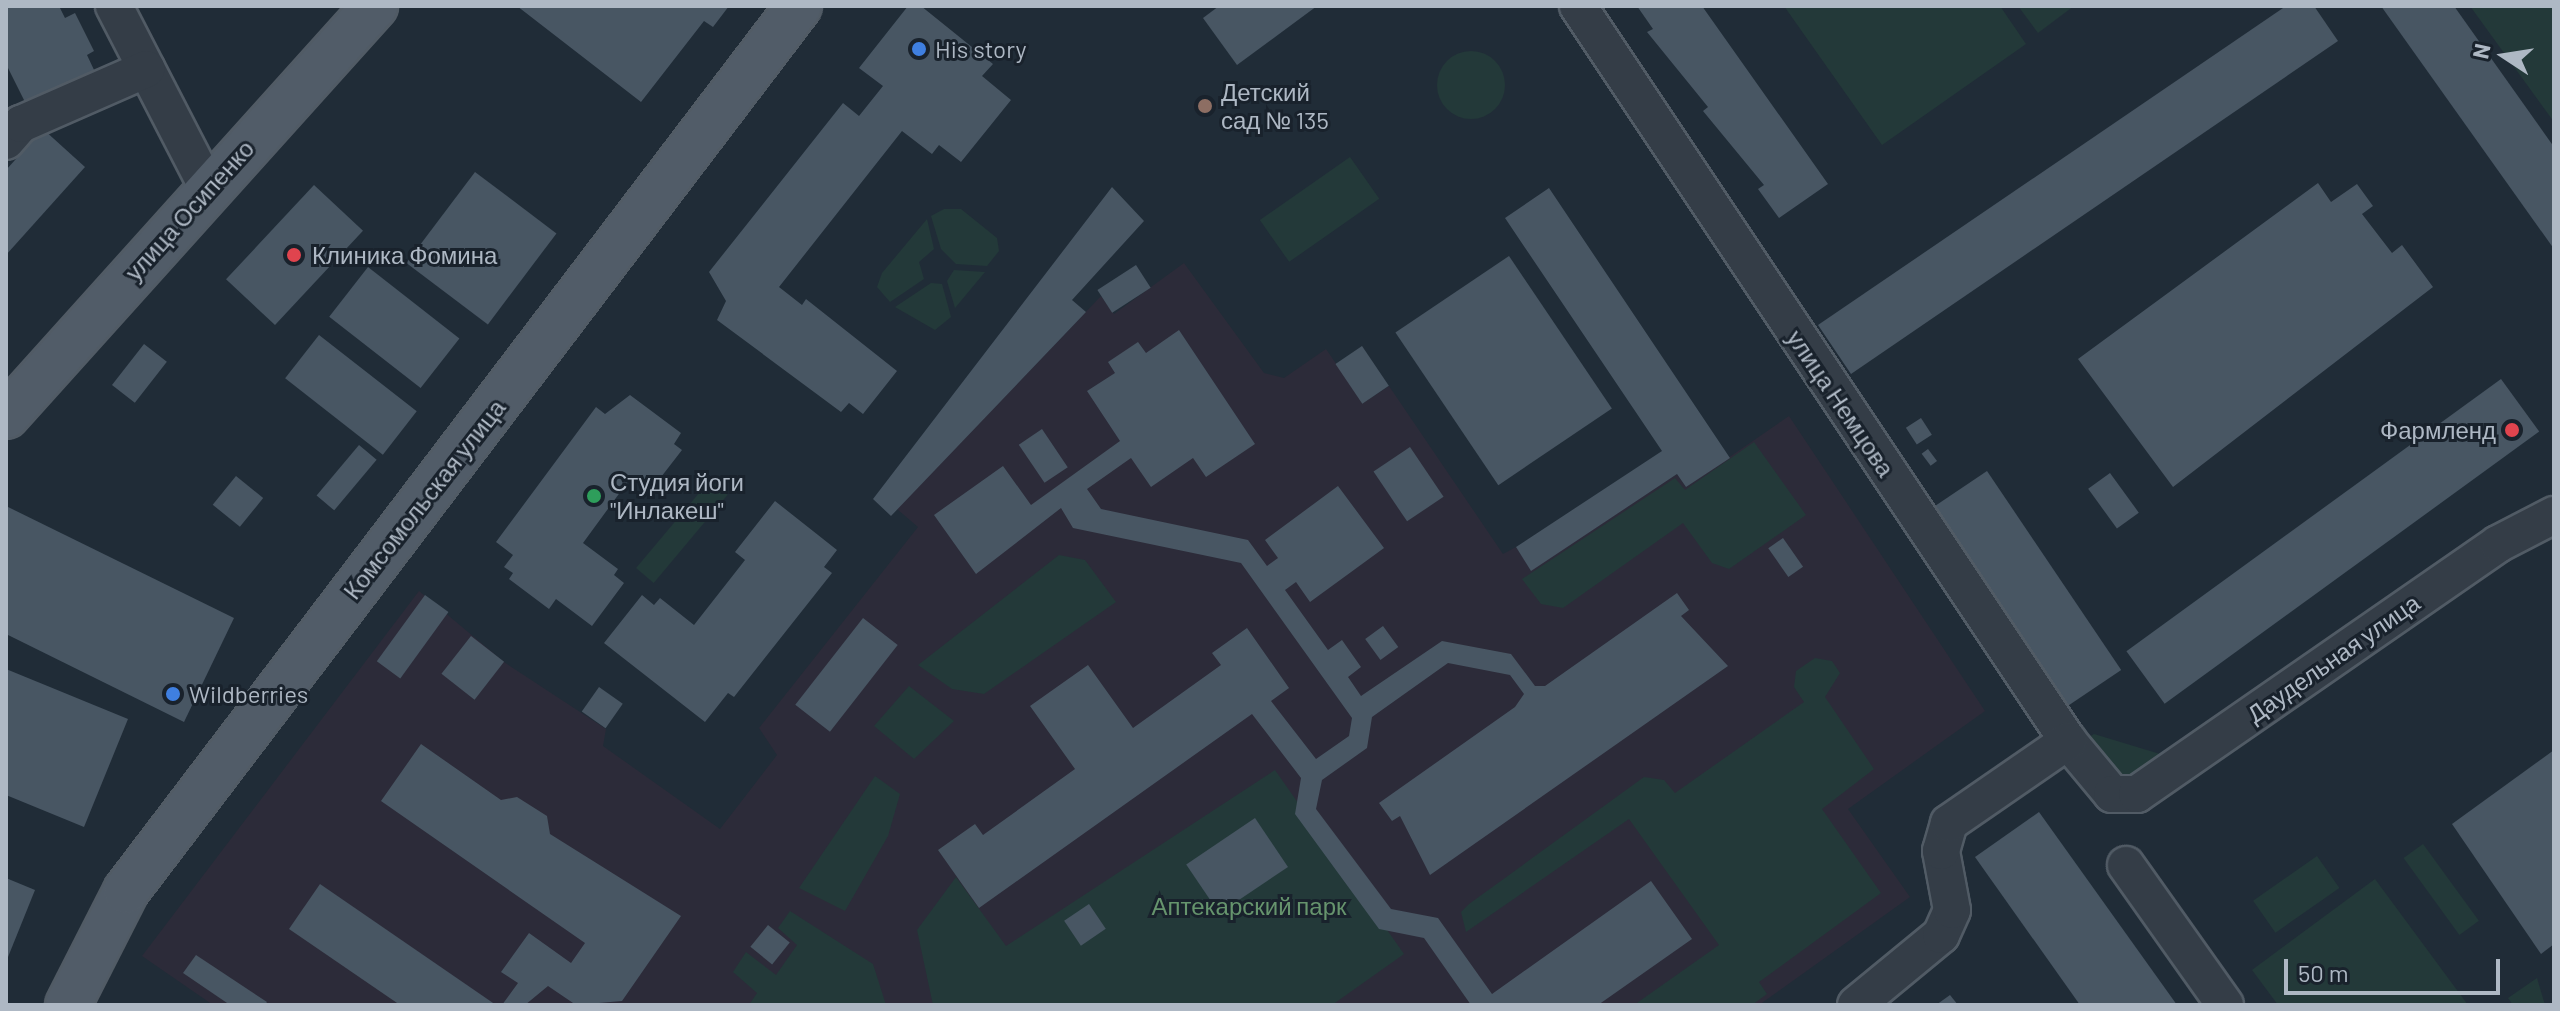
<!DOCTYPE html>
<meta charset="utf-8">
<style>
body{margin:0}
#map{position:relative;width:2560px;height:1011px;overflow:hidden;background:#202c37;font-family:Barlow,sans-serif}
div>[style]{position:absolute}
.medical>*{inset:0;background:#2c2b39}
.green>*{inset:0;background:#233939;transform-origin:0 0}
.round{border-radius:50%}
.building>*{inset:0;background:#485663;transform-origin:0 0}
.roads{filter:drop-shadow(2px 0 #515b65) drop-shadow(-2px 0 #515b65) drop-shadow(0 2px #515b65) drop-shadow(0 -2px #515b65)}
.minor>*{height:36px;margin:-18px;padding:0 18px;transform-origin:18px;border-radius:18px;background:#343d47}
.major>*{height:44px;margin:-22px;padding:0 22px;transform-origin:22px;border-radius:22px;background:#515c68}
.dots>*{width:22px;height:22px;translate:-50% -50%;box-sizing:border-box;border:4px solid #19222c;border-radius:50%}
span{translate:-50% -50%;white-space:nowrap;text-align:center;line-height:1.15;-webkit-text-stroke:6px #19222c;paint-order:stroke}
.poi-label{font-size:24px;color:#aeb8c4}
.left{translate:0 -50%;text-align:left}
.right{translate:-100% -50%;text-align:right}
.street-label{font-size:24px;color:#aeb8c4}
.park-label{font-size:24px;color:#66946d}
.frame{position:absolute;inset:0;border:8px solid #aeb8c4;pointer-events:none}
.north{position:absolute;left:2464px;top:16px;width:80px;height:80px;-webkit-text-stroke:6px #19222c;paint-order:stroke;rotate:282deg;font-size:22px;font-weight:700;line-height:32px;text-align:center;color:#aeb8c4}
.north::after{content:'';display:block;margin:auto;width:28px;height:36px;background:#aeb8c4;clip-path:polygon(50% 0,100% 100%,50% 72%,0 100%)}
.scale{position:absolute;left:2284px;top:959px;width:216px;height:36px;box-sizing:border-box;border:4px solid #aeb8c4;border-top:0;padding-left:10px;font-size:24px;line-height:28px;white-space:nowrap;color:#aeb8c4;-webkit-text-stroke:6px #19222c;paint-order:stroke}
</style>
<div id="map">
<div class="medical">
<i style="clip-path:polygon(1184px 263px,1264px 373px,1284px 378px,1326px 349px,1363px 403px,1389px 386px,1503px 554px,1516px 547px,1531px 570px,1677px 474px,1686px 487px,1789px 416px,1985px 711px,1848px 809px,1910px 897px,1759px 1005px,213px 1005px,142px 956px,419px 591px,504px 662px,606px 729px,603px 746px,720px 829px,777px 755px,759px 728px,918px 527px,897px 509px,1101px 296px,1114px 314px)"></i>
</div>
<div class="green">
<i style="clip-path:polygon(1784px 6px,2000px 6px,2026px 44px,1882px 145px)"></i>
<i style="clip-path:polygon(2018px 6px,2074px 6px,2038px 33px)"></i>
<i style="clip-path:polygon(2470px 6px,2554px 6px,2554px 122px)"></i>
<i class="round" style="left:1437px;top:51px;width:68px;height:68px"></i>
<i style="left:1350px;top:157px;width:51px;height:110px;rotate:55deg"></i>
<i style="clip-path:polygon(944px 209px,961px 209px,997px 238px,999px 251px,987px 266px,956px 264px,941px 249px,931px 216px)"></i>
<i style="clip-path:polygon(927px 219px,934px 249px,919px 262px,924px 279px,890px 302px,877px 287px,882px 273px)"></i>
<i style="clip-path:polygon(954px 270px,985px 272px,955px 308px,947px 281px)"></i>
<i style="clip-path:polygon(931px 283px,942px 284px,951px 317px,935px 330px,895px 307px)"></i>
<i style="clip-path:polygon(1754px 442px,1806px 515px,1729px 569px,1712px 563px,1683px 523px,1563px 608px,1541px 604px,1522px 579px,1675px 478px,1685px 490px)"></i>
<i style="left:710px;top:480px;width:23px;height:115px;rotate:40deg"></i>
<i style="clip-path:polygon(1059px 555px,1085px 560px,1116px 602px,984px 694px,952px 689px,918px 665px)"></i>
<i style="clip-path:polygon(1815px 658px,1832px 661px,1840px 673px,1825px 697px,1874px 769px,1822px 809px,1881px 893px,1759px 982px,1767px 994px,1752px 1005px,1634px 1005px,1719px 945px,1629px 819px,1466px 932px,1461px 912px,1469px 904px,1644px 777px,1664px 780px,1675px 793px,1804px 702px,1794px 687px,1796px 671px)"></i>
<i style="clip-path:polygon(909px 686px,954px 721px,914px 759px,874px 726px)"></i>
<i style="clip-path:polygon(2094px 734px,2160px 754px,2117px 785px,2079px 743px)"></i>
<i style="clip-path:polygon(1275px 770px,1404px 954px,1332px 1005px,933px 1005px,917px 930px,956px 877px,1006px 946px)"></i>
<i style="clip-path:polygon(875px 776px,900px 794px,888px 836px,845px 911px,799px 888px)"></i>
<i style="left:2423px;top:844px;width:95px;height:24px;rotate:54deg"></i>
<i style="left:2317px;top:856px;width:39px;height:78px;rotate:55deg"></i>
<i style="clip-path:polygon(2375px 879px,2468px 1005px,2278px 1005px,2252px 970px)"></i>
<i style="clip-path:polygon(790px 911px,873px 964px,886px 1005px,749px 1005px,757px 993px,733px 972px,746px 952px,776px 975px,797px 945px,778px 928px)"></i>
<i style="clip-path:polygon(2537px 978px,2545px 1005px,2513px 1005px,2508px 998px)"></i>
</div>
<div class="building">
<i style="clip-path:polygon(6px 6px,59px 6px,65px 18px,75px 13px,94px 51px,87px 55px,95px 72px,27px 106px,6px 64px)"></i>
<i style="clip-path:polygon(517px 6px,729px 6px,713px 27px,704px 21px,641px 102px)"></i>
<i style="clip-path:polygon(908px 6px,921px 6px,993px 64px,982px 76px,1011px 100px,961px 162px,939px 145px,932px 154px,902px 131px,779px 287px,802px 305px,806px 299px,897px 371px,863px 414px,849px 403px,841px 412px,717px 320px,726px 301px,709px 272px,843px 103px,859px 116px,883px 86px,859px 68px)"></i>
<i style="clip-path:polygon(1219px 6px,1317px 6px,1237px 65px,1203px 18px)"></i>
<i style="clip-path:polygon(1637px 6px,1702px 6px,1828px 184px,1779px 218px,1758px 189px,1764px 185px,1703px 111px,1708px 107px,1647px 32px,1653px 29px)"></i>
<i style="clip-path:polygon(2286px 6px,2314px 6px,2338px 41px,1851px 374px,1818px 325px)"></i>
<i style="clip-path:polygon(2381px 6px,2454px 6px,2554px 147px,2554px 249px)"></i>
<i style="clip-path:polygon(43px 129px,85px 167px,6px 255px,6px 170px)"></i>
<i style="left:475px;top:172px;width:102px;height:114px;rotate:37deg"></i>
<i style="clip-path:polygon(2318px 183px,2331px 202px,2357px 184px,2373px 206px,2362px 214px,2392px 253px,2402px 245px,2433px 287px,2173px 487px,2078px 359px)"></i>
<i style="left:314px;top:185px;width:67px;height:129px;rotate:43deg"></i>
<i style="clip-path:polygon(1112px 187px,1144px 221px,1072px 300px,1086px 312px,891px 516px,873px 499px)"></i>
<i style="clip-path:polygon(1549px 188px,1730px 458px,1686px 487px,1677px 474px,1531px 571px,1516px 547px,1662px 451px,1505px 218px)"></i>
<i style="left:1509px;top:256px;width:184px;height:137px;rotate:56deg"></i>
<i style="left:1136px;top:265px;width:27px;height:46px;rotate:57deg"></i>
<i style="left:368px;top:267px;width:116px;height:63px;rotate:38deg"></i>
<i style="clip-path:polygon(1179px 330px,1255px 444px,1206px 477px,1193px 458px,1151px 487px,1131px 458px,1087px 489px,1101px 509px,1248px 540px,1267px 566px,1278px 558px,1265px 540px,1338px 486px,1384px 548px,1310px 602px,1296px 582px,1285px 590px,1328px 650px,1342px 640px,1361px 667px,1348px 677px,1361px 696px,1442px 641px,1511px 654px,1535px 686px,1545px 686px,1677px 593px,1689px 610px,1681px 616px,1728px 666px,1430px 875px,1400px 816px,1392px 821px,1379px 803px,1515px 707px,1524px 694px,1510px 675px,1448px 663px,1372px 717px,1367px 748px,1322px 780px,1316px 809px,1391px 909px,1438px 918px,1492px 994px,1651px 881px,1692px 939px,1598px 1005px,1471px 1005px,1424px 938px,1379px 929px,1295px 814px,1301px 778px,1252px 714px,979px 908px,938px 850px,975px 824px,983px 835px,1075px 769px,1030px 706px,1088px 665px,1133px 728px,1221px 665px,1212px 653px,1247px 628px,1289px 688px,1271px 701px,1316px 759px,1349px 736px,1352px 718px,1241px 563px,1073px 528px,1061px 508px,976px 574px,934px 515px,1003px 466px,1031px 505px,1120px 441px,1087px 391px,1115px 373px,1108px 362px,1138px 342px,1146px 353px)"></i>
<i style="left:319px;top:335px;width:124px;height:55px;rotate:38deg"></i>
<i style="left:144px;top:344px;width:29px;height:52px;rotate:38deg"></i>
<i style="left:1362px;top:346px;width:48px;height:32px;rotate:56deg"></i>
<i style="left:2501px;top:379px;width:65px;height:463px;rotate:54deg"></i>
<i style="clip-path:polygon(630px 395px,681px 433px,674px 444px,682px 450px,651px 490px,632px 476px,583px 543px,618px 569px,614px 575px,624px 583px,592px 626px,556px 599px,549px 609px,509px 579px,513px 573px,504px 567px,513px 555px,496px 542px,596px 407px,605px 414px)"></i>
<i style="left:1921px;top:418px;width:20px;height:18px;rotate:57deg"></i>
<i style="left:1042px;top:429px;width:46px;height:28px;rotate:56deg"></i>
<i style="left:359px;top:445px;width:23px;height:66px;rotate:40deg"></i>
<i style="left:1410px;top:447px;width:60px;height:44px;rotate:56deg"></i>
<i style="left:1928px;top:449px;width:15px;height:8px;rotate:53deg"></i>
<i style="left:1987px;top:471px;width:240px;height:65px;rotate:56deg"></i>
<i style="left:2110px;top:473px;width:49px;height:27px;rotate:54deg"></i>
<i style="left:236px;top:476px;width:35px;height:37px;rotate:39deg"></i>
<i style="clip-path:polygon(775px 501px,837px 550px,824px 567px,832px 573px,734px 697px,728px 693px,705px 722px,604px 643px,642px 595px,654px 605px,660px 598px,694px 625px,745px 560px,735px 552px)"></i>
<i style="clip-path:polygon(6px 506px,234px 618px,184px 722px,6px 634px)"></i>
<i style="left:1783px;top:538px;width:35px;height:18px;rotate:55deg"></i>
<i style="left:425px;top:595px;width:29px;height:82px;rotate:36deg"></i>
<i style="left:863px;top:618px;width:44px;height:110px;rotate:38deg"></i>
<i style="left:1383px;top:626px;width:26px;height:22px;rotate:54deg"></i>
<i style="left:471px;top:636px;width:42px;height:48px;rotate:38deg"></i>
<i style="clip-path:polygon(6px 669px,128px 719px,84px 827px,6px 795px)"></i>
<i style="left:599px;top:687px;width:29px;height:30px;rotate:35deg"></i>
<i style="clip-path:polygon(421px 744px,501px 800px,517px 797px,547px 816px,550px 834px,681px 916px,622px 1001px,576px 1005px,548px 986px,525px 1005px,502px 1005px,518px 983px,501px 972px,529px 933px,571px 963px,585px 943px,381px 801px)"></i>
<i style="clip-path:polygon(2554px 750px,2554px 944px,2541px 954px,2452px 824px)"></i>
<i style="clip-path:polygon(2039px 812px,2177px 1005px,2080px 1005px,1975px 857px)"></i>
<i style="left:1255px;top:818px;width:59px;height:83px;rotate:56deg"></i>
<i style="clip-path:polygon(6px 878px,35px 890px,6px 962px)"></i>
<i style="clip-path:polygon(320px 884px,496px 1005px,400px 1005px,289px 929px)"></i>
<i style="left:1089px;top:904px;width:30px;height:30px;rotate:56deg"></i>
<i style="left:768px;top:925px;width:28px;height:28px;rotate:39deg"></i>
<i style="clip-path:polygon(196px 955px,267px 1002px,265px 1005px,230px 1005px,183px 973px)"></i>
<i style="clip-path:polygon(1950px 995px,1958px 1005px,1936px 1005px)"></i>
</div>
<div class="roads">
<div class="minor">
<i style="left:114px;top:6px;width:205px;rotate:62.7deg"></i>
<i style="left:1578px;top:6px;width:883px;rotate:56.31deg"></i>
<i style="left:2068px;top:741px;width:69px;rotate:50.3deg"></i>
<i style="left:2112px;top:794px;width:25px"></i>
<i style="left:2137px;top:794px;width:439px;rotate:-34.7deg"></i>
<i style="left:2498px;top:544px;width:63px;rotate:-27.4deg"></i>
<i style="left:6px;top:141px;width:23px;rotate:-49deg"></i>
<i style="left:21px;top:124px;width:137px;rotate:-23.7deg"></i>
<i style="left:2126px;top:865px;width:171px;rotate:54.7deg"></i>
<i style="left:1856px;top:1005px;width:110px;rotate:-39.5deg"></i>
<i style="left:1941px;top:935px;width:27px;rotate:-66deg"></i>
<i style="left:1952px;top:910px;width:60px;rotate:-100.6deg"></i>
<i style="left:1941px;top:851px;width:29px;rotate:-74deg"></i>
<i style="left:1949px;top:823px;width:145px;rotate:-34.6deg"></i>
</div>
<div class="major">
<i style="left:6px;top:416px;width:552px;rotate:-48.01deg"></i>
<i style="left:68px;top:1005px;width:128px;rotate:-63deg"></i>
<i style="left:126px;top:891px;width:1112px;rotate:-52.75deg"></i>
</div>
</div>
<div class="dots">
<i style="left:919px;top:49px;background:#3f7fe0"></i>
<i style="left:1205px;top:106px;background:#8d6e63"></i>
<i style="left:294px;top:255px;background:#e0444e"></i>
<i style="left:2512px;top:430px;background:#e0444e"></i>
<i style="left:594px;top:496px;background:#2e9e5b"></i>
<i style="left:173px;top:694px;background:#3f7fe0"></i>
</div>
<div class="poi-label">
<span class="left" style="left:935px;top:49px">His story</span>
<span class="left" style="left:1221px;top:106px">Детский<br>сад № 135</span>
<span class="left" style="left:312px;top:255px">Клиника Фомина</span>
<span class="right" style="left:2496px;top:430px">Фармленд</span>
<span class="left" style="left:610px;top:496px">Студия йоги<br>"Инлакеш"</span>
<span class="left" style="left:189px;top:694px">Wildberries</span>
</div>
<div class="street-label">
<span style="left:189px;top:210px;rotate:-48deg">улица Осипенко</span>
<span style="left:1841px;top:403px;rotate:56deg">улица Немцова</span>
<span style="left:424px;top:499px;rotate:-52deg">Комсомольская улица</span>
<span style="left:2333px;top:658px;rotate:-35deg">Даудельная улица</span>
</div>
<div class="park-label">
<span style="left:1249px;top:906px">Аптекарский парк</span>
</div>
<div class="frame"></div>
<div class="north">N</div>
<div class="scale">50 m</div>
</div>
